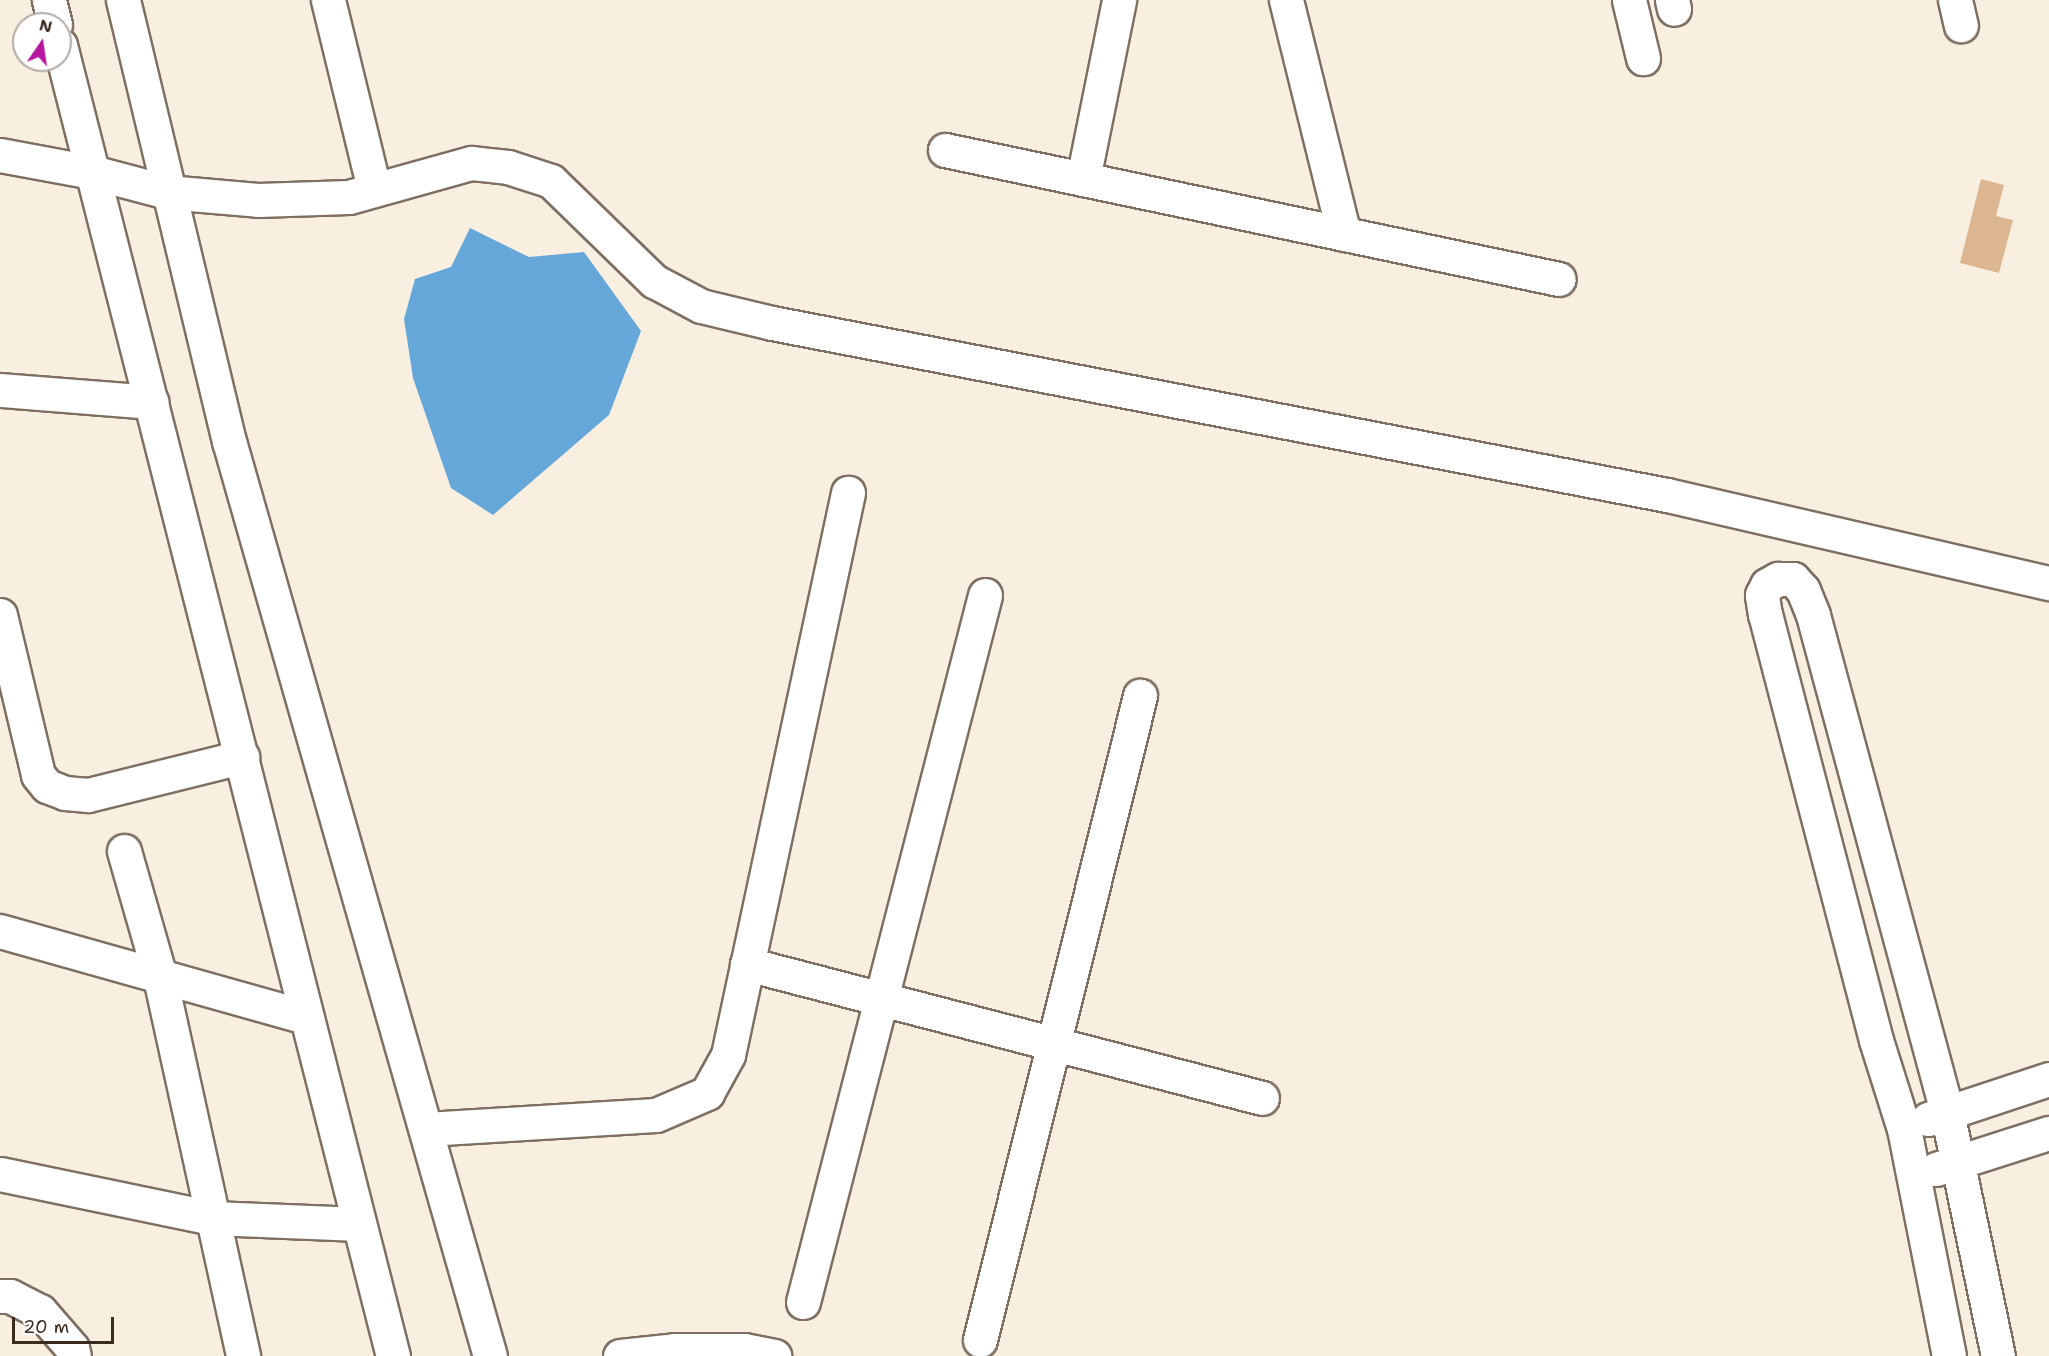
<!DOCTYPE html>
<style>
body{margin:0}
#map{position:relative;width:2049px;height:1356px;overflow:hidden;background:#f9efe1;font-family:"Shantell Sans",sans-serif}
div>[style]{position:absolute}
.water>*{inset:0;background:#65a7d9}
.building>*{inset:0;background:#dbb690}
.roads{filter:drop-shadow(2px 0 #7e6f62) drop-shadow(-2px 0 #7e6f62) drop-shadow(0 2px #7e6f62) drop-shadow(0 -2px #7e6f62)}
.minor>*{height:33px;margin:-16.5px;padding:0 16.5px;transform-origin:16.5px;border-radius:16.5px;background:#fff}
.tertiary>*{height:33px;margin:-16.5px;padding:0 16.5px;transform-origin:16.5px;border-radius:16.5px;background:#fff}
span{translate:-50% -50%;white-space:nowrap;text-align:center;line-height:1.15;-webkit-text-stroke:4.5px #fff;paint-order:stroke}
.north{position:absolute;left:12px;top:12px;width:60px;height:60px;box-sizing:border-box;background:#fff;border:2px solid #b1aaa5;border-radius:50%;rotate:13deg;font-size:16px;font-weight:700;line-height:24px;text-align:center;color:#3b2a1e}
.north::after{content:'';display:block;margin:auto;width:21px;height:27px;background:#b5179e;clip-path:polygon(50% 0,100% 100%,50% 72%,0 100%)}
.scale{position:absolute;left:12px;top:1317px;width:102px;height:27px;box-sizing:border-box;border:3px solid #3b2a1e;border-top:0;padding-left:8px;font-size:18px;line-height:21px;white-space:nowrap;color:#3b2a1e;-webkit-text-stroke:4px #fff;paint-order:stroke}
</style>
<div id="map">
<div class="water">
<i style="clip-path:polygon(470px 228px,529px 257px,584px 252px,641px 331px,609px 415px,493px 515px,451px 488px,413px 378px,404px 319px,415px 279px,451px 267px)"></i>
</div>
<div class="building">
<i style="clip-path:polygon(1981px 179px,2004px 185px,1996px 216px,2013px 220px,1999px 273px,1960px 263px)"></i>
</div>
<div class="roads">
<div class="minor">
<i style="left:328px;top:0;width:195px;rotate:76.3deg"></i>
<i style="left:1286px;top:0;width:241px;rotate:76.1deg"></i>
<i style="left:1629px;top:0;width:60px;rotate:76.4deg"></i>
<i style="left:1672px;top:0;width:9px;rotate:77deg"></i>
<i style="left:1955px;top:0;width:26px;rotate:77deg"></i>
<i style="left:945px;top:150px;width:627px;rotate:11.87deg"></i>
<i style="left:0;top:155px;width:94px;rotate:10.5deg"></i>
<i style="left:92px;top:172px;width:78px;rotate:14.9deg"></i>
<i style="left:167px;top:192px;width:91px;rotate:5deg"></i>
<i style="left:258px;top:200px;width:91px;rotate:-1.9deg"></i>
<i style="left:349px;top:197px;width:127px;rotate:-15.6deg"></i>
<i style="left:471px;top:163px;width:37px;rotate:6deg"></i>
<i style="left:508px;top:167px;width:45px;rotate:18deg"></i>
<i style="left:551px;top:181px;width:144px;rotate:44.2deg"></i>
<i style="left:654px;top:281px;width:53px;rotate:28deg"></i>
<i style="left:701px;top:306px;width:73px;rotate:13.5deg"></i>
<i style="left:772px;top:323px;width:911px;rotate:10.88deg"></i>
<i style="left:1667px;top:495px;width:392px;rotate:13deg"></i>
<i style="left:1083px;top:179px;width:183px;rotate:-78.6deg"></i>
<i style="left:0;top:390px;width:152px;rotate:4.5deg"></i>
<i style="left:0;top:615px;width:164px;rotate:76.6deg"></i>
<i style="left:38px;top:775px;width:14px;rotate:51deg"></i>
<i style="left:47px;top:786px;width:19px;rotate:21deg"></i>
<i style="left:65px;top:793px;width:23px;rotate:5deg"></i>
<i style="left:88px;top:795px;width:159px;rotate:-13.9deg"></i>
<i style="left:124px;top:851px;width:127px;rotate:74deg"></i>
<i style="left:159px;top:973px;width:392px;rotate:77.6deg"></i>
<i style="left:0;top:931px;width:318px;rotate:15.7deg"></i>
<i style="left:747px;top:964px;width:532px;rotate:14.58deg"></i>
<i style="left:1928px;top:1119px;width:127px;rotate:-18.3deg"></i>
<i style="left:426px;top:1129px;width:230px;rotate:-3.5deg"></i>
<i style="left:656px;top:1115px;width:56px;rotate:-23.3deg"></i>
<i style="left:707px;top:1093px;width:43px;rotate:-61.1deg"></i>
<i style="left:728px;top:1055px;width:575px;rotate:-77.95deg"></i>
<i style="left:1936px;top:1169px;width:119px;rotate:-17.7deg"></i>
<i style="left:0;top:1174px;width:217px;rotate:11.7deg"></i>
<i style="left:212px;top:1218px;width:147px;rotate:2.3deg"></i>
<i style="left:0;top:1296px;width:10px"></i>
<i style="left:10px;top:1296px;width:34px;rotate:27deg"></i>
<i style="left:40px;top:1311px;width:49px;rotate:49.1deg"></i>
<i style="left:72px;top:1348px;width:8px;rotate:76deg"></i>
<i style="left:803px;top:1302px;width:730px;rotate:-75.56deg"></i>
<i style="left:980px;top:1340px;width:664px;rotate:-76.05deg"></i>
<i style="left:620px;top:1356px;width:55px;rotate:-6.2deg"></i>
<i style="left:675px;top:1350px;width:69px"></i>
<i style="left:744px;top:1350px;width:31px;rotate:11deg"></i>
<i style="left:1949px;top:1356px;width:231px;rotate:-101.2deg"></i>
<i style="left:1904px;top:1129px;width:93px;rotate:-107.5deg"></i>
<i style="left:1876px;top:1040px;width:439px;rotate:-104.6deg"></i>
<i style="left:1765px;top:615px;width:20px;rotate:-99deg"></i>
<i style="left:1762px;top:595px;width:11px;rotate:-63deg"></i>
<i style="left:1767px;top:585px;width:13px;rotate:-29deg"></i>
<i style="left:1778px;top:579px;width:15px"></i>
<i style="left:1793px;top:579px;width:15px;rotate:48deg"></i>
<i style="left:1803px;top:590px;width:27px;rotate:68deg"></i>
<i style="left:1813px;top:615px;width:515px;rotate:74.91deg"></i>
<i style="left:1947px;top:1112px;width:249px;rotate:78.2deg"></i>
</div>
<div class="tertiary">
<i style="left:49px;top:0;width:25px;rotate:76deg"></i>
<i style="left:123px;top:0;width:454px;rotate:76.5deg"></i>
<i style="left:229px;top:441px;width:951px;rotate:74.08deg"></i>
<i style="left:60px;top:45px;width:1353px;rotate:75.75deg"></i>
</div>
</div>
<div class="north">N</div>
<div class="scale">20 m</div>
</div>
